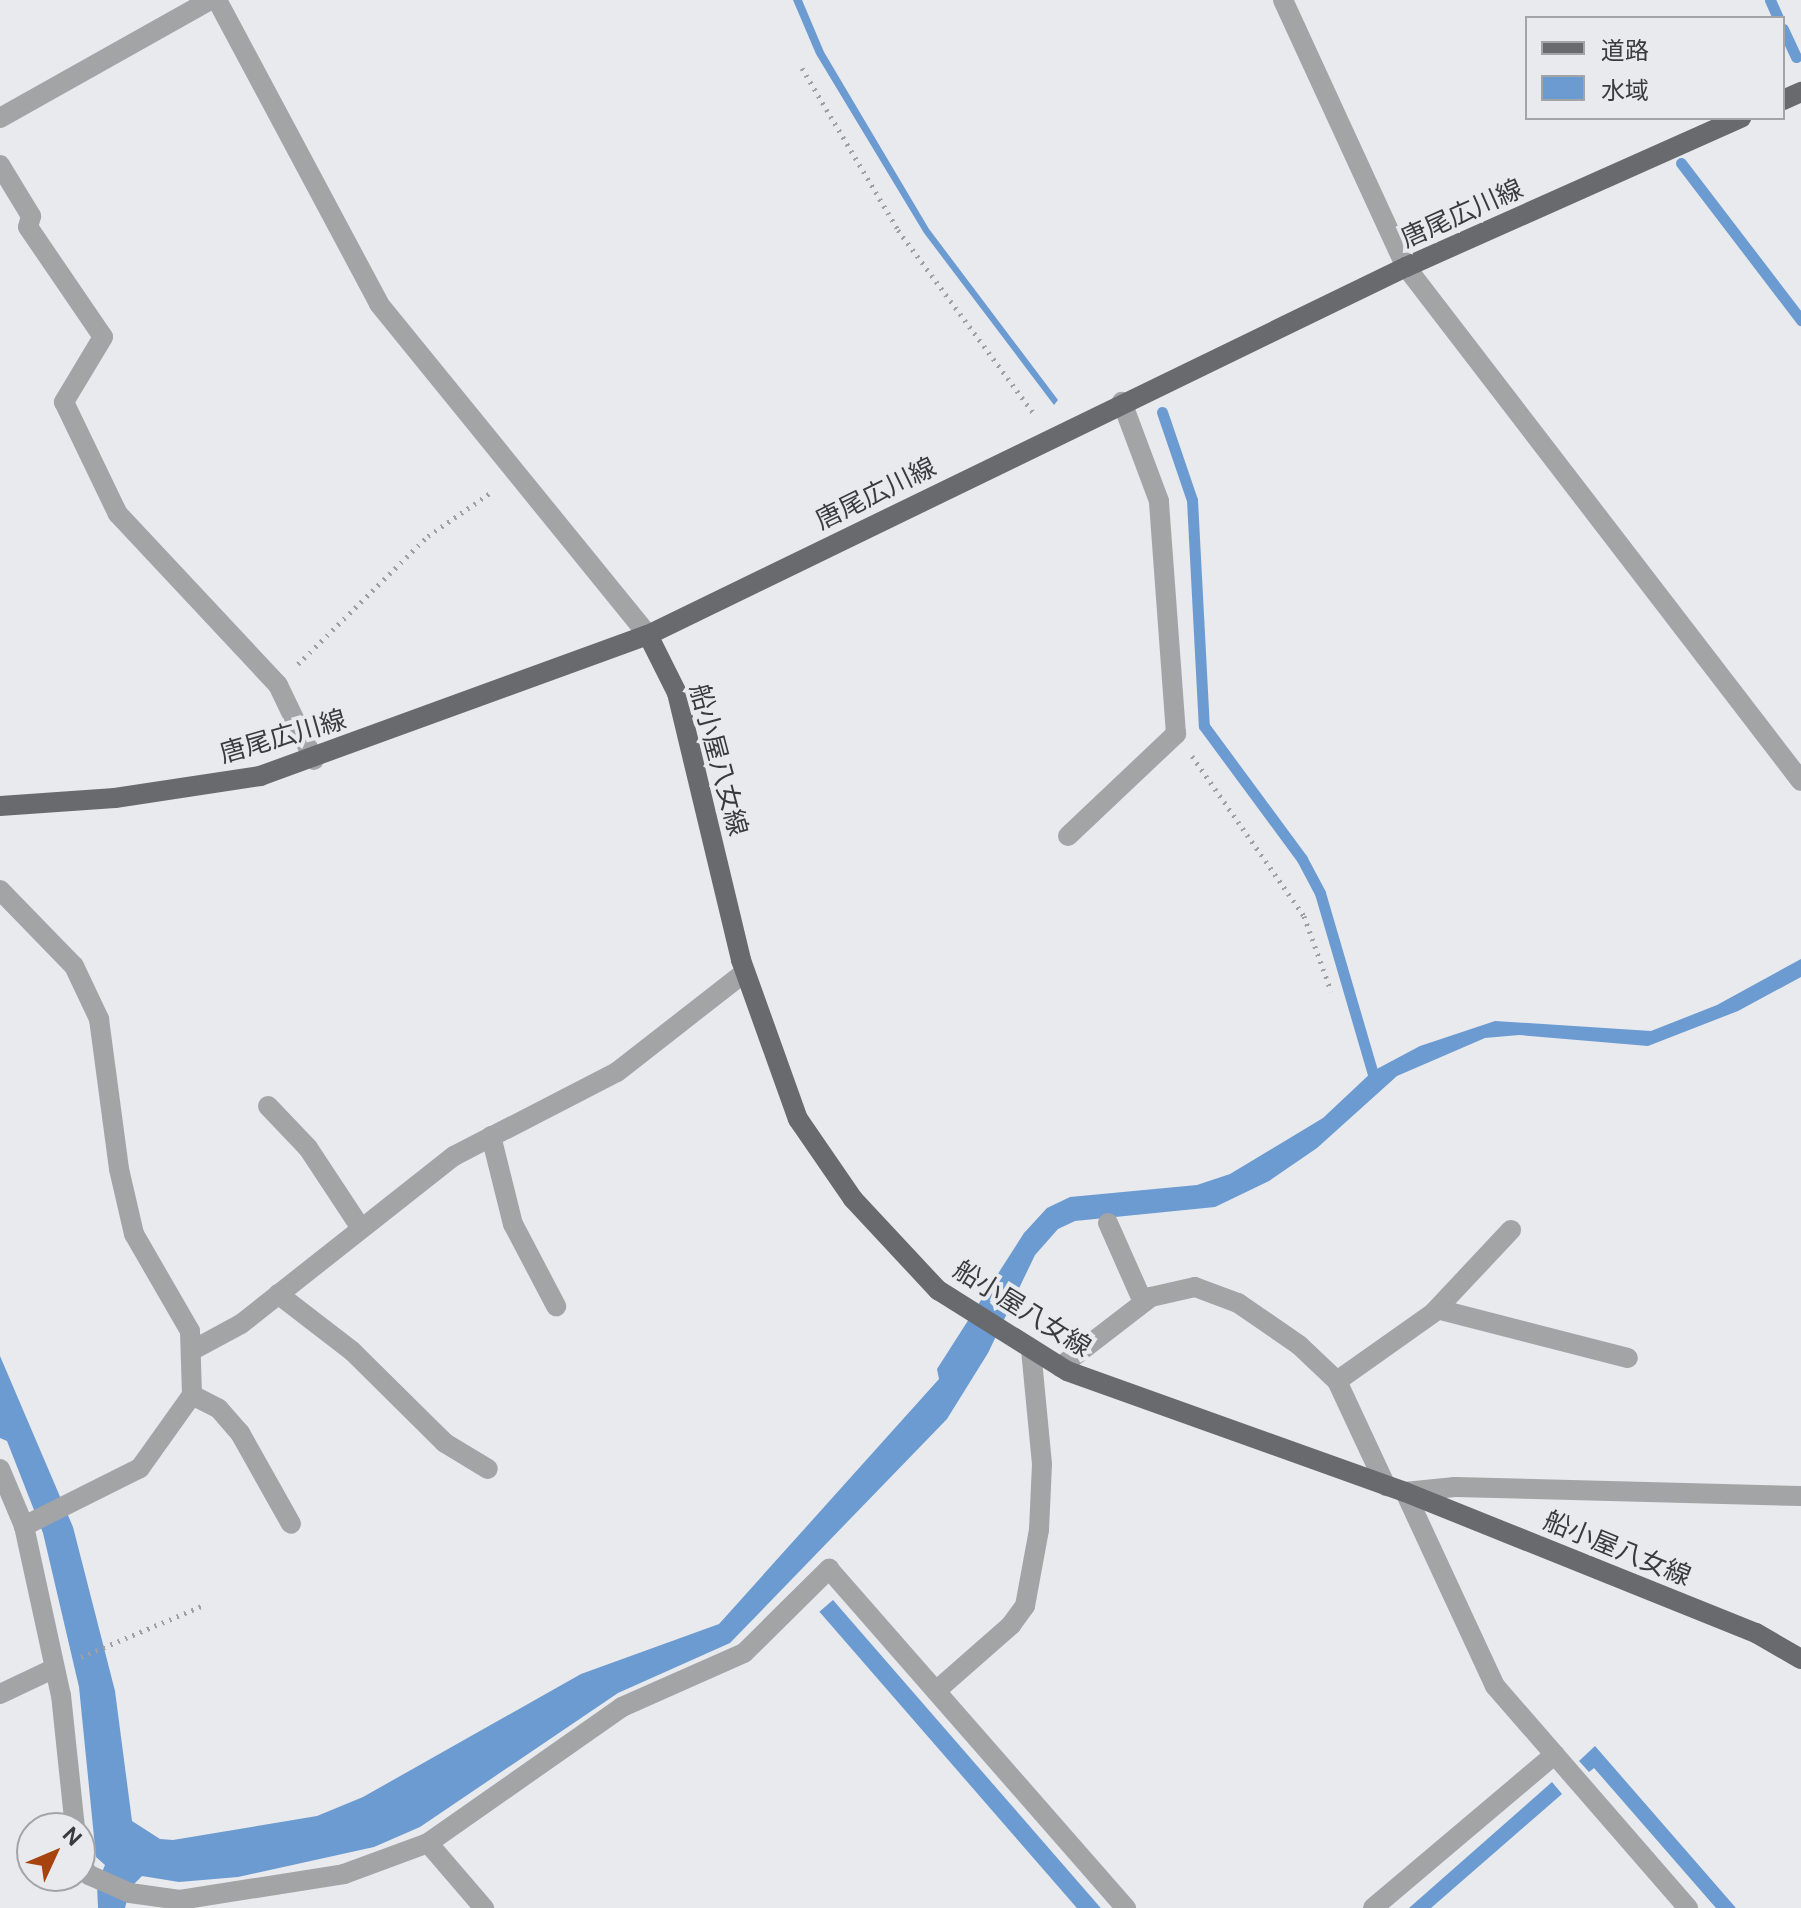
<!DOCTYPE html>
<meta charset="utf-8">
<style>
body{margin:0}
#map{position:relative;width:1801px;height:1908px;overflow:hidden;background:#e8eaed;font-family:"DM Sans","Noto Sans JP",sans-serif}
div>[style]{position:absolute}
.water>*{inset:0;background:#6c9bd2;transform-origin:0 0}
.stream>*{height:11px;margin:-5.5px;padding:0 5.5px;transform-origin:5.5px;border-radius:5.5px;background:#6c9bd2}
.path>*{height:5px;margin-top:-2.5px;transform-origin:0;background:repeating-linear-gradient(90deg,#9ea0a2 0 2px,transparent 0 8px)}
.minor>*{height:20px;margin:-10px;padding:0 10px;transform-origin:10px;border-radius:10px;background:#a3a4a5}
.major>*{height:20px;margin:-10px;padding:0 10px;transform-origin:10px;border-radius:10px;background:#686a6d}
span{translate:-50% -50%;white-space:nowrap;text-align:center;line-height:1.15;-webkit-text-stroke:8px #e8eaed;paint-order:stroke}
.street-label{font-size:26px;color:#3a3b3c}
.legend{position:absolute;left:1525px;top:16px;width:260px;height:104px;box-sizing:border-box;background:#e8eaed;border:2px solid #a2a4a6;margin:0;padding:10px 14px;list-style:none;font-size:24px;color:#3a3b3c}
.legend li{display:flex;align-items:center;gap:16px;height:40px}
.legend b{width:40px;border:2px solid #a2a4a6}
.north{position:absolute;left:16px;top:1812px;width:80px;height:80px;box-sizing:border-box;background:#e8eaed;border:2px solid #a2a4a6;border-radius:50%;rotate:46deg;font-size:22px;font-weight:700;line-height:32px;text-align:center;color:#3a3b3c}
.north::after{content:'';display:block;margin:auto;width:28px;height:36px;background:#a7430e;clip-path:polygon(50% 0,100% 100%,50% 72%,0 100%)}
</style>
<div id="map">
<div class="water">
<i style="clip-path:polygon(793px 0,802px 0,824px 52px,929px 229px,1058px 400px,1054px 405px,924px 233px,816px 54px)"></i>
<i style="clip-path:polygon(1801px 959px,1801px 977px,1738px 1011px,1648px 1046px,1519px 1035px,1485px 1038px,1397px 1076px,1317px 1148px,1269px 1181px,1215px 1207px,1075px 1221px,1058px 1229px,1035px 1255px,988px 1353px,947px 1419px,730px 1643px,618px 1693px,420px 1827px,374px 1847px,238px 1877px,179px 1882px,142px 1876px,130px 1888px,125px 1908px,98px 1908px,97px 1884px,105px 1865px,96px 1857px,79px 1687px,43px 1533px,7px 1441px,0 1438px,0 1356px,73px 1527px,115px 1691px,132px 1821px,160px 1839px,173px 1840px,317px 1816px,363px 1797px,581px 1674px,719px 1624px,939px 1379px,937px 1369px,1024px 1233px,1047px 1208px,1070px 1197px,1197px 1185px,1230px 1174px,1323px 1118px,1373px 1071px,1420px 1046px,1495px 1021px,1651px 1031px,1717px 1005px)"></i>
<i style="left:833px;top:1600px;width:409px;height:18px;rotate:49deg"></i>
<i style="clip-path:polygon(1595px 1746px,1736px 1908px,1716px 1908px,1594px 1768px,1589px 1772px,1579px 1761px)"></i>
<i style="clip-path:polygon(1552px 1782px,1562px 1794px,1431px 1908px,1409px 1908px)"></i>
</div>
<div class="stream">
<i style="left:1770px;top:0;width:20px;rotate:66deg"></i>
<i style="left:1783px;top:29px;width:31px;rotate:65deg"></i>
<i style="left:1681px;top:163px;width:198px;rotate:52.6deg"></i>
<i style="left:1162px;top:412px;width:93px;rotate:71.2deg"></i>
<i style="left:1192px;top:500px;width:226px;rotate:87deg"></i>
<i style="left:1204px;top:726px;width:165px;rotate:53.6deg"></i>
<i style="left:1302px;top:859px;width:38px;rotate:62deg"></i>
<i style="left:1320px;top:893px;width:199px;rotate:73.7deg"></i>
</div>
<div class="path">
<i style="left:802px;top:68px;width:188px;rotate:59.3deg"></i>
<i style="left:898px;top:230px;width:230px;rotate:53.5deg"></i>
<i style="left:298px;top:664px;width:182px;rotate:-44.6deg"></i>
<i style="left:428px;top:536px;width:79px;rotate:-34.7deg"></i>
<i style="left:1192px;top:756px;width:195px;rotate:55deg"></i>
<i style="left:1304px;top:916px;width:80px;rotate:70.2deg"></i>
<i style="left:81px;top:1657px;width:131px;rotate:-22.9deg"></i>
</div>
<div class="minor">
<i style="left:217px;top:0;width:344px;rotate:61.9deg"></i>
<i style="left:379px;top:304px;width:427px;rotate:50.9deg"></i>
<i style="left:1283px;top:0;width:294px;rotate:65.3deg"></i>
<i style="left:1406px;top:267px;width:648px;rotate:52.46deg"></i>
<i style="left:0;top:118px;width:241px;rotate:-29.3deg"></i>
<i style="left:0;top:165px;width:60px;rotate:58.7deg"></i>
<i style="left:31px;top:216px;width:11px;rotate:105deg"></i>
<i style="left:28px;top:227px;width:133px;rotate:55.7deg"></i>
<i style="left:103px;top:337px;width:76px;rotate:121deg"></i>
<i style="left:64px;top:402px;width:124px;rotate:64.3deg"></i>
<i style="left:118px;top:514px;width:234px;rotate:46.9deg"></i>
<i style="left:278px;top:685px;width:83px;rotate:64.4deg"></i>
<i style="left:1068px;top:836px;width:149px;rotate:-43.4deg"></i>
<i style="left:1176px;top:734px;width:234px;rotate:-94.2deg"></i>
<i style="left:1159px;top:501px;width:106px;rotate:-110.5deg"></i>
<i style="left:0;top:890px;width:106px;rotate:45.8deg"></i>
<i style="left:74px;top:966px;width:59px;rotate:64.7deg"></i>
<i style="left:99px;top:1019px;width:151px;rotate:82.4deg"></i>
<i style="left:119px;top:1169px;width:67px;rotate:77deg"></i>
<i style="left:134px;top:1234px;width:112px;rotate:60deg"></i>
<i style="left:190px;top:1331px;width:64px;rotate:88.2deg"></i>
<i style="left:192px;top:1395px;width:90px;rotate:125.5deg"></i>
<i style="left:140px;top:1468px;width:130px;rotate:153.4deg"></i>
<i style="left:24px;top:1526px;width:173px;rotate:77.7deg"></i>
<i style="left:61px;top:1695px;width:134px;rotate:84deg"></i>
<i style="left:268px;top:1106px;width:58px;rotate:46.4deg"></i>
<i style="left:308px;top:1148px;width:95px;rotate:56.6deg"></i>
<i style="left:491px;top:1136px;width:91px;rotate:76deg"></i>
<i style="left:513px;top:1224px;width:93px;rotate:62.3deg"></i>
<i style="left:1108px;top:1223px;width:86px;rotate:66.1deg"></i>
<i style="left:278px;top:1294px;width:93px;rotate:37.6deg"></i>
<i style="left:352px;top:1351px;width:131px;rotate:44.7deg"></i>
<i style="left:445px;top:1443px;width:50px;rotate:31.2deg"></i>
<i style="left:1437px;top:1309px;width:197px;rotate:14.4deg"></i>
<i style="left:191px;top:1351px;width:57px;rotate:-28.4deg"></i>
<i style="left:241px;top:1324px;width:271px;rotate:-38.3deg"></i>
<i style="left:454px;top:1156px;width:183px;rotate:-27.3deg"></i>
<i style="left:617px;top:1072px;width:162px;rotate:-38deg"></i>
<i style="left:1060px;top:1367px;width:115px;rotate:-37.6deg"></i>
<i style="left:1151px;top:1297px;width:45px;rotate:-12.8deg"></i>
<i style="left:1195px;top:1287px;width:46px;rotate:20.4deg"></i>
<i style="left:1238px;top:1303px;width:74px;rotate:34.5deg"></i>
<i style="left:1299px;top:1345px;width:52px;rotate:43.5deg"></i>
<i style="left:1337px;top:1381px;width:116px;rotate:65deg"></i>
<i style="left:1337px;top:1381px;width:118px;rotate:-35.3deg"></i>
<i style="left:1433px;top:1313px;width:114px;rotate:-46.8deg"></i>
<i style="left:192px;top:1395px;width:30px;rotate:27deg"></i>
<i style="left:219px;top:1409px;width:32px;rotate:49deg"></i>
<i style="left:240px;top:1433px;width:104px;rotate:60.7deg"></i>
<i style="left:0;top:1469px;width:62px;rotate:67.2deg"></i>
<i style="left:936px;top:1691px;width:100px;rotate:-41.3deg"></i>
<i style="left:1011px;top:1625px;width:24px;rotate:-54deg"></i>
<i style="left:1025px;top:1606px;width:77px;rotate:-79.6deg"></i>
<i style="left:1039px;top:1530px;width:66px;rotate:-87.4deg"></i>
<i style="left:1042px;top:1464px;width:116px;rotate:-95.5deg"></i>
<i style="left:0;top:1694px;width:59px;rotate:-25.3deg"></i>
<i style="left:428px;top:1843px;width:86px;rotate:49.3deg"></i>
<i style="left:80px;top:1863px;width:15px;rotate:53deg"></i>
<i style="left:89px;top:1875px;width:45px;rotate:23.7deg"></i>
<i style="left:130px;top:1893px;width:50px;rotate:8deg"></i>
<i style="left:180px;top:1900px;width:166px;rotate:-9deg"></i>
<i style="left:344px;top:1874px;width:90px;rotate:-20.3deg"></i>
<i style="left:428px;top:1843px;width:237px;rotate:-35deg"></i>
<i style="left:622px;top:1707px;width:133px;rotate:-23.9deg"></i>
<i style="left:744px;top:1653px;width:120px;rotate:-44.7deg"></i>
<i style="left:829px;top:1569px;width:451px;rotate:48.8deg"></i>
<i style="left:1373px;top:1908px;width:238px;rotate:-40.2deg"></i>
<i style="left:1688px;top:1908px;width:294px;rotate:-131deg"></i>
<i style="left:1495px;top:1686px;width:214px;rotate:-114.9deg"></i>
<i style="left:1405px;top:1492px;width:50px;rotate:-5.7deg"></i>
<i style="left:1455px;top:1487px;width:346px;rotate:1.5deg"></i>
</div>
<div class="major">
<i style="left:1783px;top:100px;width:20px;rotate:-24deg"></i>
<i style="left:648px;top:635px;width:65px;rotate:63.4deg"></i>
<i style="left:677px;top:693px;width:275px;rotate:76.5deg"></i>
<i style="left:741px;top:960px;width:169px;rotate:70.3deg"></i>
<i style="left:798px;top:1119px;width:97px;rotate:55.5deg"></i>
<i style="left:853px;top:1199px;width:125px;rotate:47deg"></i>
<i style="left:938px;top:1290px;width:152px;rotate:32.1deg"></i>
<i style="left:1067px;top:1371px;width:359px;rotate:19.7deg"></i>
<i style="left:1405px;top:1492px;width:378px;rotate:21.9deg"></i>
<i style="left:1756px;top:1633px;width:52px;rotate:30deg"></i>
<i style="left:0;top:806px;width:115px;rotate:-4deg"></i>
<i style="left:115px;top:798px;width:147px;rotate:-8.6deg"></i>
<i style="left:260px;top:776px;width:413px;rotate:-20deg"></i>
<i style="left:648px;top:635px;width:843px;rotate:-25.9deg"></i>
<i style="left:1406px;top:267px;width:367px;rotate:-24deg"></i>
</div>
<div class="street-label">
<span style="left:1462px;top:214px;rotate:-24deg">唐尾広川線</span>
<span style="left:876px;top:494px;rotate:-26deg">唐尾広川線</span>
<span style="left:283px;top:737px;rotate:-16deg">唐尾広川線</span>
<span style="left:718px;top:760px;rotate:75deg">船小屋八女線</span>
<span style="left:1022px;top:1309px;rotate:32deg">船小屋八女線</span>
<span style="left:1617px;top:1549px;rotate:22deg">船小屋八女線</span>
</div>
<ul class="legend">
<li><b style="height:10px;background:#686a6d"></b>道路</li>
<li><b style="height:22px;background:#6c9bd2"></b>水域</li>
</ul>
<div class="north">N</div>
</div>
